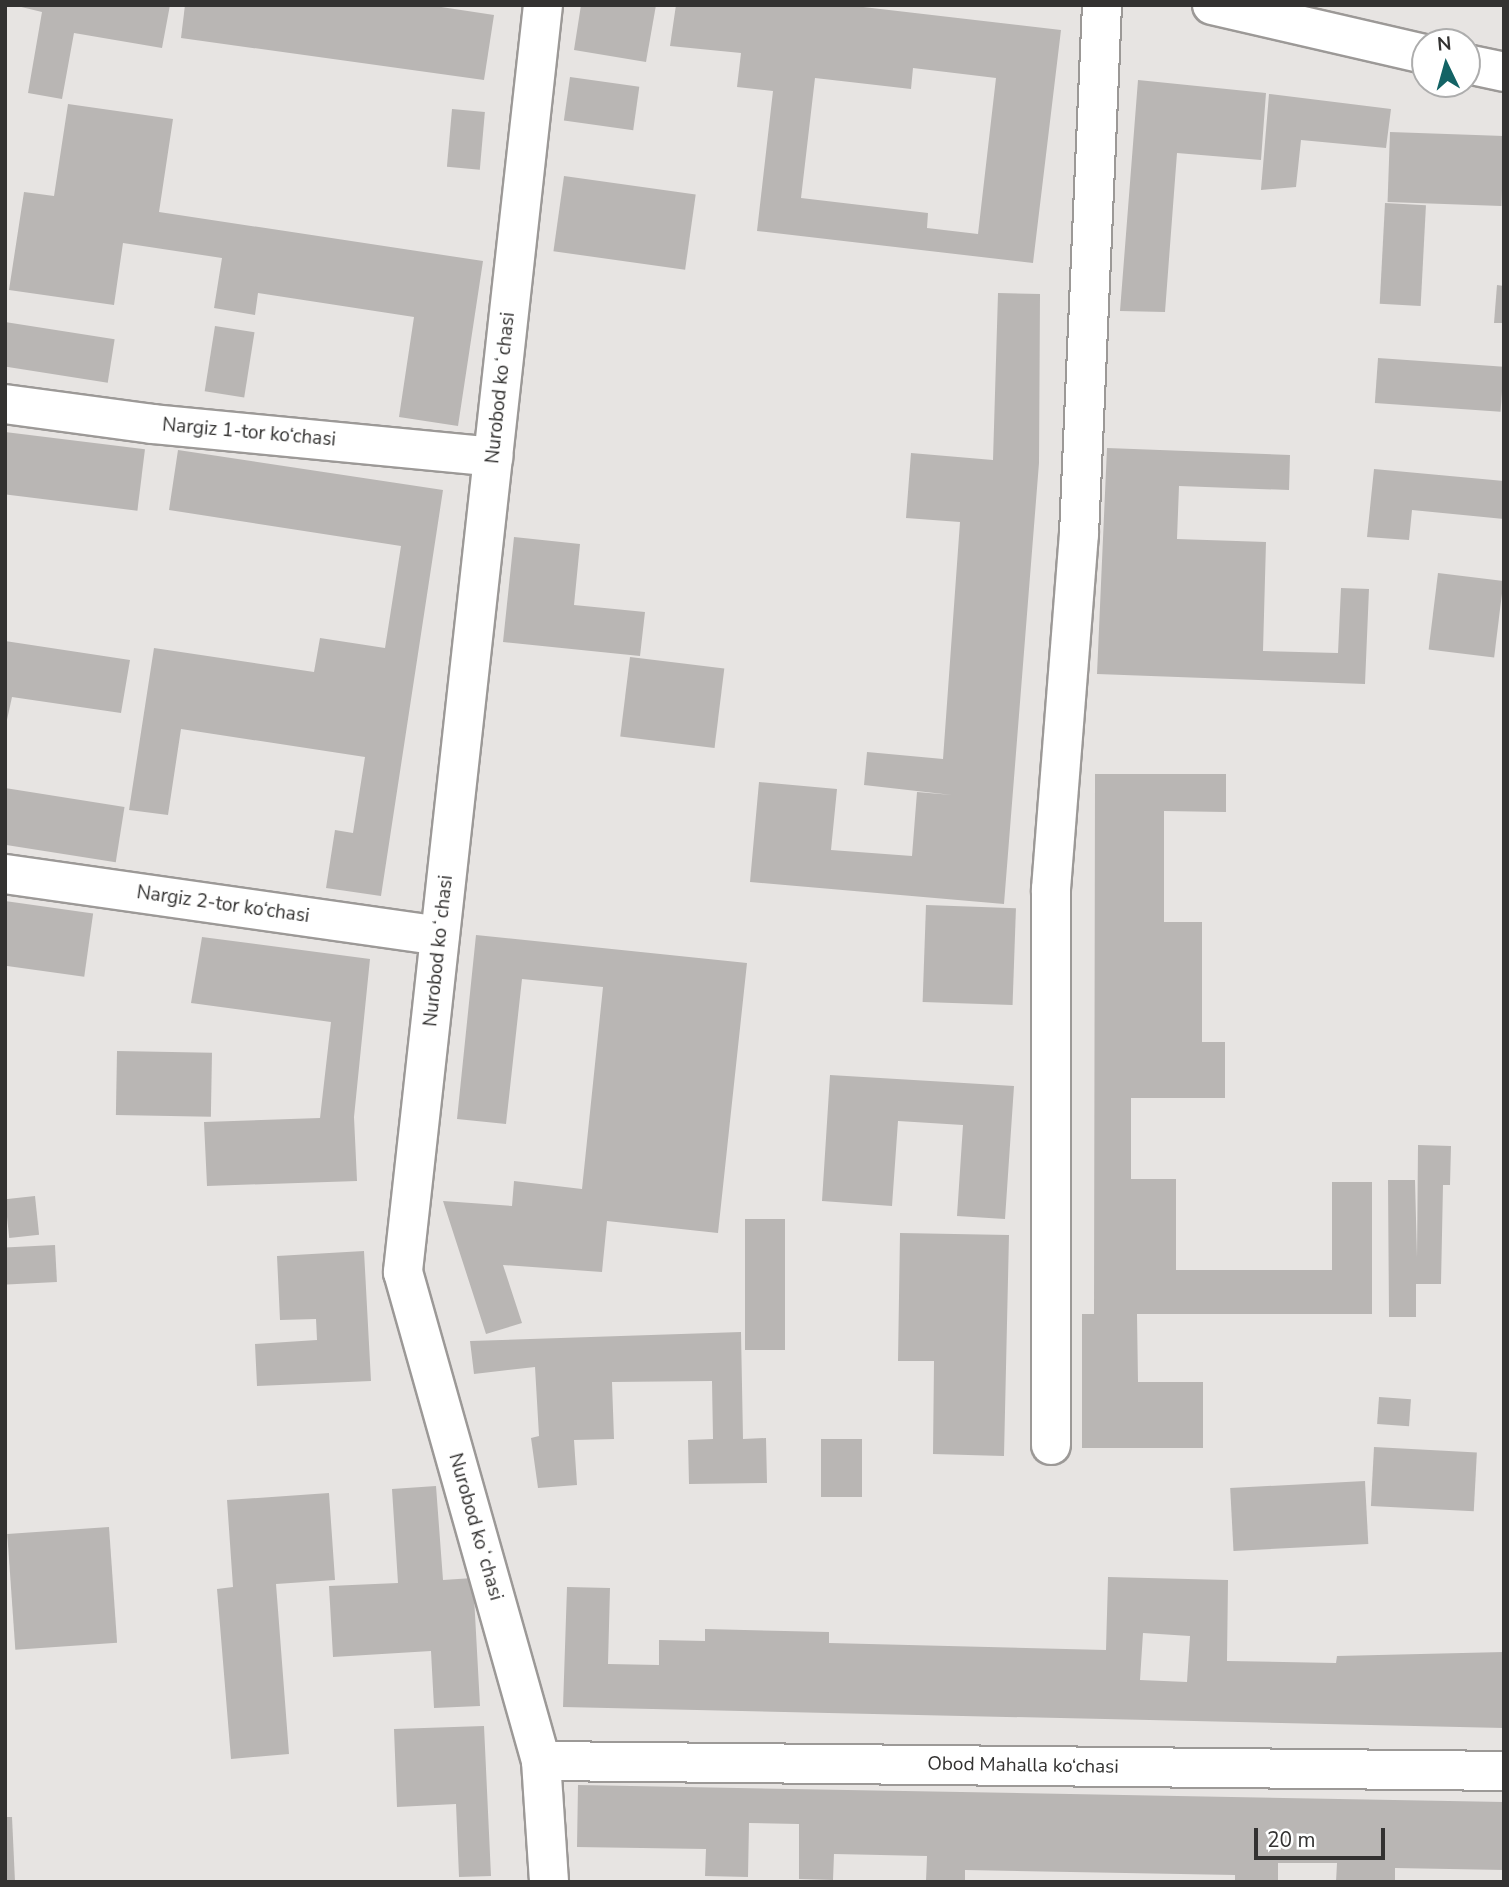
<!DOCTYPE html>
<meta charset="utf-8">
<style>
body{margin:0}
#map{position:relative;width:1509px;height:1887px;overflow:hidden;background:#e7e4e2;font-family:"Nunito Sans",sans-serif}
div>[style]{position:absolute}
.building>*{inset:0;background:#b9b6b4;transform-origin:0 0}
.roads{filter:drop-shadow(2px 0 #9c9997) drop-shadow(-2px 0 #9c9997) drop-shadow(0 2px #9c9997) drop-shadow(0 -2px #9c9997)}
.minor>*{height:38px;margin:-19px;padding:0 19px;transform-origin:19px;border-radius:19px;background:#fff}
.tertiary>*{height:38px;margin:-19px;padding:0 19px;transform-origin:19px;border-radius:19px;background:#fff}
span{translate:-50% -50%;white-space:nowrap;text-align:center;line-height:1.15;-webkit-text-stroke:5px #fff;paint-order:stroke}
.street-label{font-size:19px;color:#333231}
.frame{position:absolute;inset:0;border:7px solid #333231;pointer-events:none}
.north{position:absolute;left:1411px;top:28px;width:70px;height:70px;box-sizing:border-box;background:#fff;border:2px solid #adadad;border-radius:50%;rotate:355deg;font-size:19px;font-weight:700;line-height:28px;text-align:center;color:#333231}
.north::after{content:'';display:block;margin:auto;width:24px;height:32px;background:#136365;clip-path:polygon(50% 0,100% 100%,50% 72%,0 100%)}
.scale{position:absolute;left:1254px;top:1828px;width:131px;height:32px;box-sizing:border-box;border:4px solid #333231;border-top:0;padding-left:9px;font-size:21px;line-height:24px;white-space:nowrap;color:#333231;-webkit-text-stroke:5px #fff;paint-order:stroke}
</style>
<div id="map">
<div class="building">
<i style="clip-path:polygon(13px 5px,170px 5px,162px 48px,74px 33px,62px 99px,28px 93px,42px 12px)"></i>
<i style="clip-path:polygon(185px 5px,428px 5px,494px 15px,484px 80px,181px 38px)"></i>
<i style="clip-path:polygon(581px 5px,656px 5px,646px 62px,574px 50px)"></i>
<i style="clip-path:polygon(evenodd,676px 5px,846px 5px,1061px 30px,1033px 263px,757px 231px,773px 91px,737px 87px,741px 53px,670px 46px,676px 5px,913px 68px,996px 78px,978px 234px,927px 228px,928px 213px,801px 198px,815px 78px,911px 89px,913px 68px)"></i>
<i style="left:570px;top:77px;width:70px;height:44px;rotate:8deg"></i>
<i style="clip-path:polygon(1138px 80px,1266px 93px,1261px 160px,1177px 153px,1165px 312px,1120px 311px)"></i>
<i style="clip-path:polygon(1269px 94px,1391px 109px,1386px 148px,1301px 140px,1296px 187px,1261px 190px)"></i>
<i style="clip-path:polygon(68px 104px,173px 119px,159px 212px,483px 261px,458px 426px,399px 417px,414px 317px,258px 293px,255px 315px,214px 308px,222px 258px,123px 243px,114px 305px,9px 290px,24px 192px,54px 196px)"></i>
<i style="left:452px;top:109px;width:33px;height:58px;rotate:5deg"></i>
<i style="left:1390px;top:132px;width:114px;height:70px;rotate:2deg"></i>
<i style="left:564px;top:176px;width:133px;height:76px;rotate:8deg"></i>
<i style="left:1385px;top:203px;width:41px;height:101px;rotate:3deg"></i>
<i style="clip-path:polygon(1497px 285px,1504px 286px,1504px 323px,1494px 323px)"></i>
<i style="clip-path:polygon(998px 293px,1040px 294px,1039px 463px,1004px 904px,750px 882px,759px 782px,837px 789px,831px 850px,912px 856px,917px 792px,952px 795px,864px 785px,867px 752px,943px 759px,960px 522px,906px 518px,911px 453px,993px 460px)"></i>
<i style="left:5px;top:322px;width:111px;height:44px;rotate:9deg"></i>
<i style="left:215px;top:326px;width:40px;height:66px;rotate:9deg"></i>
<i style="left:1378px;top:358px;width:126px;height:45px;rotate:4deg"></i>
<i style="left:5px;top:432px;width:141px;height:62px;rotate:7deg"></i>
<i style="clip-path:polygon(1107px 448px,1290px 455px,1289px 490px,1179px 486px,1177px 539px,1266px 542px,1263px 651px,1338px 653px,1341px 588px,1369px 589px,1365px 684px,1097px 674px)"></i>
<i style="clip-path:polygon(178px 450px,443px 490px,381px 896px,326px 888px,335px 830px,353px 833px,365px 757px,181px 729px,168px 815px,129px 810px,154px 648px,314px 672px,320px 638px,385px 648px,401px 546px,169px 510px)"></i>
<i style="clip-path:polygon(1374px 469px,1504px 481px,1504px 519px,1412px 510px,1409px 540px,1367px 537px)"></i>
<i style="clip-path:polygon(514px 537px,580px 544px,574px 605px,645px 612px,640px 656px,503px 642px)"></i>
<i style="left:1438px;top:573px;width:66px;height:77px;rotate:7deg"></i>
<i style="clip-path:polygon(5px 641px,130px 660px,121px 713px,12px 697px,5px 729px)"></i>
<i style="left:630px;top:657px;width:95px;height:80px;rotate:7deg"></i>
<i style="clip-path:polygon(1095px 774px,1226px 774px,1226px 812px,1164px 811px,1164px 922px,1202px 922px,1202px 1042px,1225px 1042px,1225px 1098px,1131px 1098px,1131px 1179px,1176px 1179px,1176px 1270px,1332px 1270px,1332px 1182px,1372px 1182px,1372px 1314px,1137px 1314px,1138px 1382px,1203px 1382px,1203px 1448px,1082px 1448px,1082px 1314px,1094px 1314px)"></i>
<i style="left:5px;top:788px;width:121px;height:56px;rotate:9deg"></i>
<i style="left:5px;top:901px;width:89px;height:64px;rotate:8deg"></i>
<i style="left:926px;top:905px;width:90px;height:97px;rotate:2deg"></i>
<i style="clip-path:polygon(476px 935px,747px 963px,718px 1233px,607px 1221px,602px 1272px,503px 1265px,522px 1323px,486px 1334px,443px 1201px,512px 1206px,514px 1181px,582px 1189px,603px 987px,522px 979px,506px 1124px,457px 1119px)"></i>
<i style="clip-path:polygon(202px 937px,370px 959px,354px 1117px,357px 1181px,207px 1186px,204px 1122px,320px 1118px,331px 1022px,191px 1003px)"></i>
<i style="left:117px;top:1051px;width:95px;height:64px;rotate:1deg"></i>
<i style="clip-path:polygon(830px 1075px,1014px 1086px,1005px 1219px,957px 1216px,963px 1125px,898px 1121px,892px 1206px,822px 1201px)"></i>
<i style="clip-path:polygon(1418px 1145px,1451px 1146px,1450px 1185px,1443px 1185px,1441px 1284px,1416px 1284px,1416px 1317px,1389px 1317px,1388px 1180px,1415px 1180px,1417px 1258px)"></i>
<i style="left:35px;top:1196px;width:39px;height:30px;rotate:84deg"></i>
<i style="left:745px;top:1219px;width:40px;height:131px"></i>
<i style="clip-path:polygon(900px 1233px,1009px 1235px,1004px 1456px,933px 1454px,934px 1361px,898px 1361px)"></i>
<i style="left:55px;top:1245px;width:37px;height:50px;rotate:87deg"></i>
<i style="clip-path:polygon(364px 1251px,371px 1381px,257px 1386px,255px 1344px,317px 1340px,316px 1319px,280px 1320px,277px 1256px)"></i>
<i style="clip-path:polygon(741px 1332px,743px 1439px,766px 1438px,767px 1483px,689px 1484px,688px 1440px,713px 1439px,712px 1381px,612px 1382px,614px 1439px,574px 1440px,577px 1485px,538px 1488px,531px 1438px,539px 1436px,535px 1367px,474px 1374px,470px 1341px)"></i>
<i style="left:1379px;top:1397px;width:32px;height:27px;rotate:4deg"></i>
<i style="left:821px;top:1439px;width:41px;height:58px"></i>
<i style="left:1374px;top:1447px;width:103px;height:59px;rotate:3deg"></i>
<i style="left:1365px;top:1481px;width:63px;height:135px;rotate:87deg"></i>
<i style="clip-path:polygon(436px 1486px,443px 1580px,473px 1578px,480px 1706px,434px 1708px,431px 1651px,333px 1657px,329px 1586px,398px 1583px,392px 1489px)"></i>
<i style="clip-path:polygon(329px 1493px,335px 1580px,276px 1584px,289px 1754px,231px 1759px,217px 1589px,233px 1587px,227px 1500px)"></i>
<i style="left:109px;top:1527px;width:116px;height:102px;rotate:86deg"></i>
<i style="clip-path:polygon(evenodd,1108px 1577px,1228px 1580px,1227px 1661px,1336px 1663px,1337px 1656px,1504px 1652px,1504px 1728px,563px 1707px,567px 1587px,610px 1588px,608px 1664px,659px 1665px,659px 1640px,705px 1641px,705px 1629px,829px 1632px,829px 1643px,1106px 1650px,1108px 1577px,1143px 1633px,1190px 1636px,1187px 1682px,1140px 1680px,1143px 1633px)"></i>
<i style="clip-path:polygon(484px 1726px,491px 1876px,459px 1877px,456px 1804px,397px 1807px,394px 1729px)"></i>
<i style="clip-path:polygon(578px 1785px,1504px 1802px,1504px 1870px,1395px 1868px,1395px 1882px,1336px 1882px,1337px 1863px,1278px 1863px,1278px 1882px,1235px 1882px,1235px 1875px,965px 1870px,965px 1882px,953px 1882px,926px 1881px,927px 1856px,834px 1854px,833px 1880px,799px 1879px,799px 1824px,749px 1823px,748px 1877px,705px 1876px,706px 1849px,577px 1847px)"></i>
<i style="clip-path:polygon(5px 1817px,12px 1817px,15px 1882px,5px 1882px)"></i>
</div>
<div class="roads">
<div class="minor">
<i style="left:543px;top:5px;width:1275px;rotate:96.31deg"></i>
<i style="left:403px;top:1272px;width:508px;rotate:74.24deg"></i>
<i style="left:541px;top:1761px;width:121px;rotate:86.2deg"></i>
<i style="left:5px;top:404px;width:148px;rotate:7.7deg"></i>
<i style="left:152px;top:424px;width:343px;rotate:5.5deg"></i>
<i style="left:5px;top:874px;width:439px;rotate:8.1deg"></i>
<i style="left:1051px;top:1445px;width:556px;rotate:-90deg"></i>
<i style="left:1051px;top:889px;width:356px;rotate:-85.5deg"></i>
<i style="left:1079px;top:534px;width:529px;rotate:-87.51deg"></i>
<i style="left:541px;top:1761px;width:963px;rotate:0.59deg"></i>
</div>
<div class="tertiary">
<i style="left:1212px;top:5px;width:219px;rotate:13deg"></i>
<i style="left:1467px;top:64px;width:38px;rotate:12deg"></i>
</div>
</div>
<div class="street-label">
<span style="left:501px;top:388px;rotate:-84deg">Nurobod koʻchasi</span>
<span style="left:249px;top:433px;rotate:5deg">Nargiz 1-tor ko‘chasi</span>
<span style="left:223px;top:905px;rotate:8deg">Nargiz 2-tor ko‘chasi</span>
<span style="left:439px;top:951px;rotate:-84deg">Nurobod koʻchasi</span>
<span style="left:475px;top:1527px;rotate:74deg">Nurobod koʻchasi</span>
<span style="left:1023px;top:1766px;rotate:1deg">Obod Mahalla ko‘chasi</span>
</div>
<div class="frame"></div>
<div class="north">N</div>
<div class="scale">20 m</div>
</div>
